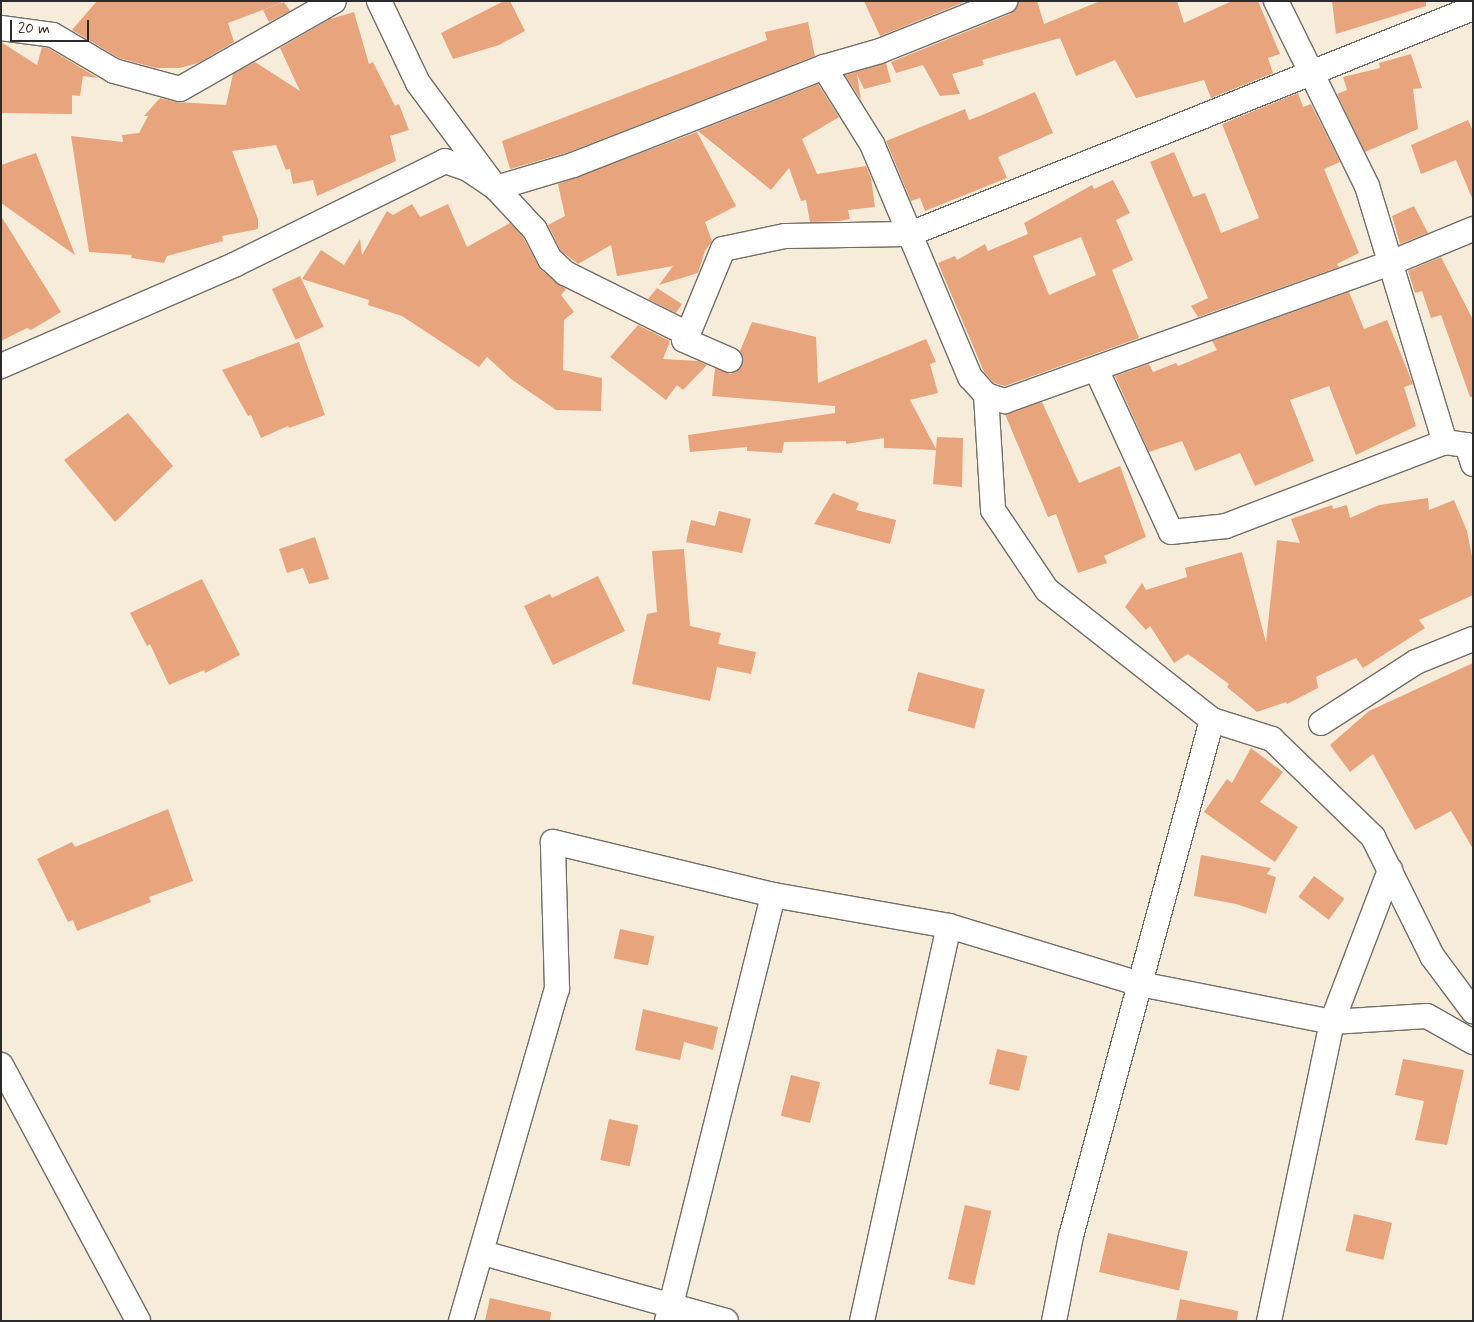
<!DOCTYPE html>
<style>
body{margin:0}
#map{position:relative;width:1474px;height:1322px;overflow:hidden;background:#f7ecda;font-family:Mynerve,sans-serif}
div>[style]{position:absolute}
.building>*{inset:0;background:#e8a47c;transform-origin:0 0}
.roads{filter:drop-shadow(1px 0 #726f68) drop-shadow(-1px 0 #726f68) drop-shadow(0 1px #726f68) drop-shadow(0 -1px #726f68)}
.minor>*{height:24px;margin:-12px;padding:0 12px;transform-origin:12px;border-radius:12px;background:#fff}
span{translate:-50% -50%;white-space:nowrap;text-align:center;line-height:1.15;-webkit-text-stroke:4px #fdfcf7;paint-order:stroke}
.frame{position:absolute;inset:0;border:2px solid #2b2b2b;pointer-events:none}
.scale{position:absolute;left:10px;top:20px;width:79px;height:22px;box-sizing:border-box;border:2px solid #2b2b2b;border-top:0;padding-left:6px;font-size:15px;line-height:18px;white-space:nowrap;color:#2b2b2b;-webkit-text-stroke:4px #fdfcf7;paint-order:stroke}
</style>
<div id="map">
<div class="building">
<i style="clip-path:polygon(97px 1px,281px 1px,281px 3px,228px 23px,234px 42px,198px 63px,180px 68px,156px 68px,119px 58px,72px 30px)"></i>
<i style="clip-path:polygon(504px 1px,510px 1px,525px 31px,499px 45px,453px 59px,441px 33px)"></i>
<i style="clip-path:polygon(864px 1px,967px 1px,880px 36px)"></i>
<i style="clip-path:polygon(1018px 1px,1037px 1px,1044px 24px,1100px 1px,1177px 1px,1184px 23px,1232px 1px,1258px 1px,1280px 54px,1268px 58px,1273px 73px,1211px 98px,1204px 80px,1136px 98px,1115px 60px,1076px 76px,1060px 38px,982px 60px,984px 65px,952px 74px,960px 94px,940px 96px,923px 65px,896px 73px,891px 62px,1010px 14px)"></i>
<i style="clip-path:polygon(1332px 1px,1426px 1px,1426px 6px,1336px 34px)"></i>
<i style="clip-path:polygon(284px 2px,290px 11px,269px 22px,263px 10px)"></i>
<i style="clip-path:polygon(354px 12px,369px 64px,373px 62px,395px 106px,399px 104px,409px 130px,390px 136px,396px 161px,317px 196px,313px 180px,293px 184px,290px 169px,286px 170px,276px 145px,232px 151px,258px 219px,258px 229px,222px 236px,223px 241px,167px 256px,164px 263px,131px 258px,132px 255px,89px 252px,71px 136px,123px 142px,122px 135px,139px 133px,148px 116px,144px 116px,160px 98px,177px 102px,226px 105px,233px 74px,255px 62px,300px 91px,280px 48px,330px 19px)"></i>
<i style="clip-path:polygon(808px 22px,815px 56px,569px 152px,510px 169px,502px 141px,767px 40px,765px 32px)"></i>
<i style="clip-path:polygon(1px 42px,37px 65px,42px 47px,48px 48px,98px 78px,83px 76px,80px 96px,72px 95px,72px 114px,1px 113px)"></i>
<i style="clip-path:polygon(1411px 54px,1422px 88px,1413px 89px,1418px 129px,1365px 152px,1337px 94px,1347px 90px,1343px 77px,1380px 68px,1379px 63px)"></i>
<i style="clip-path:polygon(886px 63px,891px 82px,864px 89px,857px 74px,861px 100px,845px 75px)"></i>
<i style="clip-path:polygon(818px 84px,839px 117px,802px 139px,817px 174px,866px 166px,871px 178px,875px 207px,848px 210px,850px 219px,840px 221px,810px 222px,806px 200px,801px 201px,789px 168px,771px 190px,698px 131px)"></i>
<i style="clip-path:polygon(1035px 92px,1053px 133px,998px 157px,1007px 178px,925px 211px,920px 198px,911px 201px,886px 141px,965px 109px,969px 120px,980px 116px)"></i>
<i style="clip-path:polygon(1298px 93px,1303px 107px,1311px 104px,1340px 162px,1324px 169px,1359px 253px,1337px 264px,1339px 267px,1198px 317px,1191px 306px,1208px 298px,1150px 162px,1174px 152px,1193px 197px,1205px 193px,1221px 233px,1259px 218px,1222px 124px)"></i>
<i style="clip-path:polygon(1468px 120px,1473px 131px,1472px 198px,1456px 160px,1421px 174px,1411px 145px)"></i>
<i style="clip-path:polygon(697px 132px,736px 206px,705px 222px,712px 241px,705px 251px,698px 273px,659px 285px,673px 266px,617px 276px,611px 245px,578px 264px,561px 251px,548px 225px,565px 216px,558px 184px)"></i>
<i style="clip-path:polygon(36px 153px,75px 255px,1px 203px,1px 165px)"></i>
<i style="clip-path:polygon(evenodd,1113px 180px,1130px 213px,1116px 220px,1133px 260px,1112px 270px,1139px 338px,1005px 386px,994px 383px,984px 372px,938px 263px,955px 256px,957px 260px,985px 244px,988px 251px,1028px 234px,1024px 223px,1092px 185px,1094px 189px,1113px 180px,1081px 237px,1096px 275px,1049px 295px,1033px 256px,1081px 237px)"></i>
<i style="clip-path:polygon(412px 204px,420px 217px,448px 204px,467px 247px,510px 223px,523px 237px,540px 269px,566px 289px,561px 295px,574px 312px,564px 320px,563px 370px,602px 378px,601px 411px,556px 410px,511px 379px,487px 357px,479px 367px,402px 316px,368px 305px,369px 300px,302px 279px,321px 250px,344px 265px,360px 239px,362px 255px,387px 211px,393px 215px)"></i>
<i style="clip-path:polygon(1414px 206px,1428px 233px,1400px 244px,1392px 216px)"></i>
<i style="clip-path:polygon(1px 216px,61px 312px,31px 330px,27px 328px,1px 341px)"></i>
<i style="clip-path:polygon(1441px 257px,1473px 320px,1473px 397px,1470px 397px,1441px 315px,1431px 318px,1422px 291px,1415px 293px,1408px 271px)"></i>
<i style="left:300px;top:276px;width:56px;height:31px;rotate:65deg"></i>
<i style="clip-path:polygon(657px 288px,682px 304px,676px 313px,648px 299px)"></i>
<i style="clip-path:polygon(1349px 292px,1364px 329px,1387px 320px,1413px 384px,1404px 387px,1416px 426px,1356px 455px,1329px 386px,1290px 400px,1314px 461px,1255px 486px,1240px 453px,1195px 471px,1182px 441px,1149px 452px,1115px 376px,1149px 364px,1153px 372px,1176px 363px,1178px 366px,1217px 350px,1212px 341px)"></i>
<i style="clip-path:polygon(752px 322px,816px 337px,818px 383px,926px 339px,936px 362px,930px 364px,938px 393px,910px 400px,936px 449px,937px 437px,963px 438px,962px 487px,933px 484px,936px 450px,884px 448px,884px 438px,846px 444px,846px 441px,784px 442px,782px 453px,747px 451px,747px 447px,690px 452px,688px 435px,835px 413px,835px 406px,712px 396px,715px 368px,731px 374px,742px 366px,740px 351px)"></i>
<i style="clip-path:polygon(638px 325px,670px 341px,663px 359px,698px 361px,707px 365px,683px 390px,677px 385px,666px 400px,610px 357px)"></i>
<i style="clip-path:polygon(299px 342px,325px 415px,289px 428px,288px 426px,261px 438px,251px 415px,248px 416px,222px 370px)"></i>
<i style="clip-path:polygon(1042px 402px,1079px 483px,1120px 466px,1146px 537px,1104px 556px,1107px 563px,1078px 573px,1056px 514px,1048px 517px,1005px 414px)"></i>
<i style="clip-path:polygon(128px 413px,173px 466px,115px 522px,64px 460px)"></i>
<i style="clip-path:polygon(833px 493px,859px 503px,856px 510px,896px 520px,890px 544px,814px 524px)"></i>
<i style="clip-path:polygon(1428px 498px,1429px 510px,1454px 500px,1467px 531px,1473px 562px,1473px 595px,1419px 620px,1425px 628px,1363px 668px,1356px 658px,1316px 677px,1318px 688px,1287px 704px,1286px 702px,1257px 712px,1227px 687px,1229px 684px,1188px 654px,1174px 663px,1150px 626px,1146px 630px,1125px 607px,1142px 583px,1146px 590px,1187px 577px,1185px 568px,1242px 552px,1266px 642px,1277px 540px,1300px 543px,1291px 519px,1332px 505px,1333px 509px,1347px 505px,1350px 518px,1379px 505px)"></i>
<i style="clip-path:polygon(719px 511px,751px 519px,742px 553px,686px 542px,691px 520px,715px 526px)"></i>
<i style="clip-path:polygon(315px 537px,329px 579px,309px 584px,303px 568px,287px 573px,279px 549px)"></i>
<i style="clip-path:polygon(684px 549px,690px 626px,721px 633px,718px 644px,756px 652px,751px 674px,717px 667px,710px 701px,632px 684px,647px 614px,657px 612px,652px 551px)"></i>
<i style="clip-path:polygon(598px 576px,625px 631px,553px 665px,524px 606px,550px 594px,552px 598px)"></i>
<i style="clip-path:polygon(202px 579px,240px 655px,205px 673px,204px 670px,169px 685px,150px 644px,147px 646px,130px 613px)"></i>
<i style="clip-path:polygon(1473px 663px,1473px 849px,1451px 811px,1415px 830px,1373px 754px,1350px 772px,1330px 745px,1369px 711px)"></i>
<i style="left:918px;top:672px;width:69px;height:40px;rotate:15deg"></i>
<i style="clip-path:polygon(1251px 748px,1283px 772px,1260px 802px,1298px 827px,1275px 862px,1204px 812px,1227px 779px,1232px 783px)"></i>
<i style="clip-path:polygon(168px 809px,193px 881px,149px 897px,151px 902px,77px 931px,73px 920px,68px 922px,37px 859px,72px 842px,75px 847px)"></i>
<i style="clip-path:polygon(1201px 855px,1271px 868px,1267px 874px,1276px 877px,1266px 914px,1236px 904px,1194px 896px)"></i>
<i style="left:1314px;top:876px;width:38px;height:26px;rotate:37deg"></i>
<i style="left:620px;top:929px;width:35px;height:30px;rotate:12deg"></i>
<i style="clip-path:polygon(643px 1009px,718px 1027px,713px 1050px,684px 1042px,680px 1060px,635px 1050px)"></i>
<i style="left:997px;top:1049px;width:31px;height:36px;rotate:13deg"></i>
<i style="clip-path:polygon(1403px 1059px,1464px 1070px,1447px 1145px,1415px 1140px,1424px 1101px,1395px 1095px)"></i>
<i style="left:791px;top:1075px;width:30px;height:42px;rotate:14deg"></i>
<i style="left:609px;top:1119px;width:30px;height:42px;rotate:12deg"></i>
<i style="left:965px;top:1205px;width:27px;height:76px;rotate:13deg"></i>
<i style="left:1354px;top:1214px;width:39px;height:38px;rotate:13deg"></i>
<i style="left:1108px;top:1233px;width:82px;height:40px;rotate:13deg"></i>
<i style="clip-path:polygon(490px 1298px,551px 1312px,550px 1321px,485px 1321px)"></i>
<i style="clip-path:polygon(1180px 1299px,1238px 1311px,1237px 1321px,1176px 1321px)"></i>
</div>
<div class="roads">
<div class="minor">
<i style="left:379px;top:1px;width:91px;rotate:64.6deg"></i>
<i style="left:418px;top:83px;width:131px;rotate:53.4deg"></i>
<i style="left:496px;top:188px;width:80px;rotate:-16.6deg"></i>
<i style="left:573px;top:165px;width:269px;rotate:-21.3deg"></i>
<i style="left:824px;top:67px;width:58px;rotate:-15.9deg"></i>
<i style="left:880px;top:51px;width:135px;rotate:-21.8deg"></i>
<i style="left:1276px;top:1px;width:206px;rotate:63.8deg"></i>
<i style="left:1367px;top:186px;width:268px;rotate:73.1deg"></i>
<i style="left:1445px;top:442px;width:22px;rotate:8deg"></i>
<i style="left:1467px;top:445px;width:20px;rotate:72deg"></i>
<i style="left:1px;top:28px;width:52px;rotate:7.7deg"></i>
<i style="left:53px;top:35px;width:71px;rotate:30.5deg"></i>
<i style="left:114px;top:71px;width:68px;rotate:15.3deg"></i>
<i style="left:180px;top:89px;width:177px;rotate:-29.7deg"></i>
<i style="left:824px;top:67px;width:91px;rotate:58.1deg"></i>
<i style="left:872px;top:144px;width:253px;rotate:67.2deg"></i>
<i style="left:970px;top:377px;width:24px;rotate:48deg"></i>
<i style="left:986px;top:395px;width:20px;rotate:18deg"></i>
<i style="left:1005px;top:401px;width:412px;rotate:-19.7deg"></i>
<i style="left:1393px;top:262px;width:87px;rotate:-22.4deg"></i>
<i style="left:688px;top:334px;width:92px;rotate:-67.6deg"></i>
<i style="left:723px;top:249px;width:63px;rotate:-11.8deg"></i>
<i style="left:785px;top:236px;width:125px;rotate:-0.9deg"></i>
<i style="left:910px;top:234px;width:607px;rotate:-21.87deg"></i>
<i style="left:1px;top:366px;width:254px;rotate:-23.4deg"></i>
<i style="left:234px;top:265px;width:235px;rotate:-26.2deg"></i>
<i style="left:445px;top:161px;width:24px;rotate:19deg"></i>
<i style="left:468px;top:169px;width:34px;rotate:34deg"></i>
<i style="left:496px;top:188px;width:57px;rotate:47.1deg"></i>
<i style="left:535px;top:230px;width:33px;rotate:63deg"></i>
<i style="left:550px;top:259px;width:21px;rotate:43deg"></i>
<i style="left:565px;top:273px;width:137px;rotate:26.4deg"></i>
<i style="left:688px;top:334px;width:7px;rotate:124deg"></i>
<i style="left:684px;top:340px;width:50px;rotate:23.5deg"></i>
<i style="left:1096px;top:369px;width:179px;rotate:65.3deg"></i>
<i style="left:1171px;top:532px;width:55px;rotate:-6.2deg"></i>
<i style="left:1226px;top:526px;width:235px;rotate:-21deg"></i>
<i style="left:986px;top:395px;width:115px;rotate:86.5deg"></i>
<i style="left:993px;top:510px;width:97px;rotate:56deg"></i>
<i style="left:1047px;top:590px;width:210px;rotate:38.2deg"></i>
<i style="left:1212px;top:720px;width:63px;rotate:17.6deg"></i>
<i style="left:1272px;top:739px;width:141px;rotate:44.1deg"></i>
<i style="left:1373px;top:837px;width:133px;rotate:63.6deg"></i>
<i style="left:1432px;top:956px;width:69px;rotate:53.3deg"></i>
<i style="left:1321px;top:723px;width:113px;rotate:-32.7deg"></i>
<i style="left:1416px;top:662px;width:61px;rotate:-22deg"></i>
<i style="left:1px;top:1065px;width:290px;rotate:61.8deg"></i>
<i style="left:483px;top:1253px;width:252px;rotate:15.6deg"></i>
<i style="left:461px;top:1321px;width:346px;rotate:-73.9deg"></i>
<i style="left:557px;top:989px;width:147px;rotate:-91.6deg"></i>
<i style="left:553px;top:842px;width:226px;rotate:13.5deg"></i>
<i style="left:773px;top:895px;width:179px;rotate:10deg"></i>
<i style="left:949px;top:926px;width:200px;rotate:16.9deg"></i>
<i style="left:1140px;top:984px;width:196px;rotate:11.2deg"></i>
<i style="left:1332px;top:1022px;width:95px;rotate:-3.6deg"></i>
<i style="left:1427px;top:1016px;width:53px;rotate:29.5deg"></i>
<i style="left:667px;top:1321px;width:439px;rotate:-76deg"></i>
<i style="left:862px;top:1321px;width:404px;rotate:-77.6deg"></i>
<i style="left:1054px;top:1321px;width:87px;rotate:-78.7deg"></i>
<i style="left:1071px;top:1236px;width:535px;rotate:-74.72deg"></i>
<i style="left:1269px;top:1321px;width:306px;rotate:-78.1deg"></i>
<i style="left:1332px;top:1022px;width:163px;rotate:-69.1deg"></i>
</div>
</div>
<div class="frame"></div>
<div class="scale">20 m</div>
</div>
